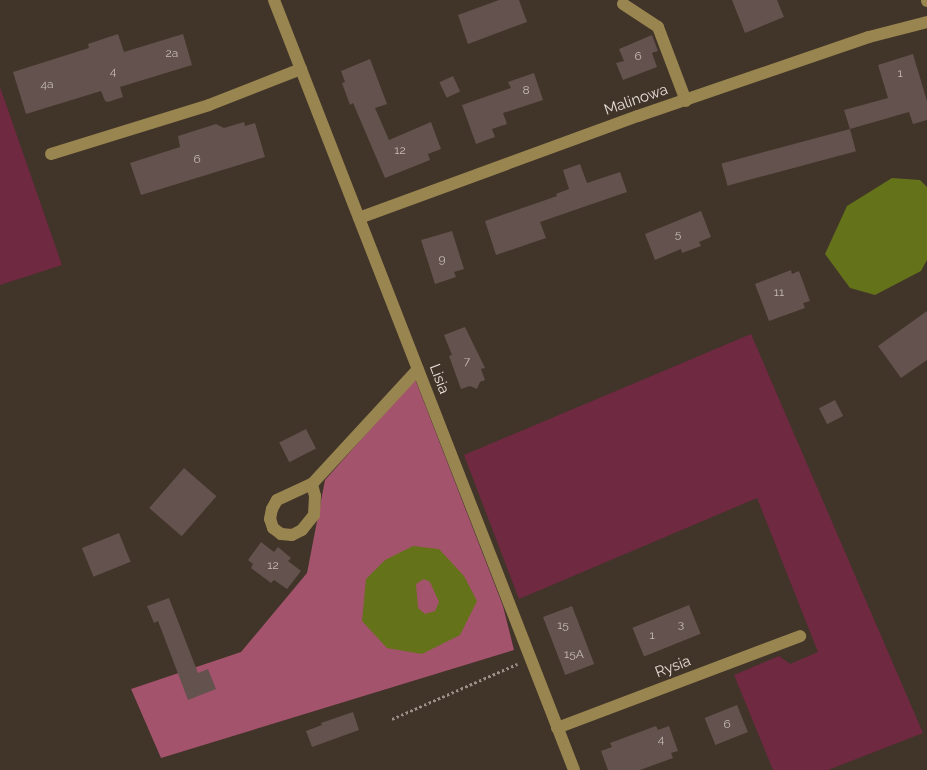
<!DOCTYPE html>
<style>
body{margin:0}
#map{position:relative;width:927px;height:770px;overflow:hidden;background:#413429;font-family:Raleway,sans-serif}
div>[style]{position:absolute}
.green>*{inset:0;background:#6f2941}
.forest>*{inset:0;background:#a4536c}
.water>*{inset:0;background:#64721a}
.building>*{inset:0;background:#64524e;transform-origin:0 0}
.path>*{height:3px;margin-top:-1.5px;transform-origin:0;background:repeating-linear-gradient(90deg,#9b9088 0 2.5px,transparent 0 5px)}
.minor>*{height:12px;margin:-6px;padding:0 6px;transform-origin:6px;border-radius:6px;background:#99854f}
span{translate:-50% -50%;white-space:nowrap;text-align:center;line-height:1.15;-webkit-text-stroke:4.5px #413429;paint-order:stroke}
.number-label{font-size:12px;color:#c6bbb5}
.number-label span{-webkit-text-stroke-width:0}
.street-label{font-size:15px;color:#e6ded7}
</style>
<div id="map">
<div class="green">
<i style="clip-path:polygon(0 87px,62px 265px,0 285px)"></i>
<i style="clip-path:polygon(751px 334px,923px 733px,828px 770px,773px 770px,734px 675px,779px 656px,790px 664px,818px 652px,757px 498px,519px 599px,464px 455px)"></i>
</div>
<div class="forest">
<i style="clip-path:polygon(415px 379px,503px 606px,514px 650px,161px 758px,131px 689px,241px 652px,307px 573px,325px 480px)"></i>
</div>
<div class="water">
<i style="clip-path:polygon(892px 178px,920px 180px,927px 187px,927px 260px,921px 271px,875px 295px,850px 288px,825px 254px,847px 206px)"></i>
<i style="clip-path:polygon(evenodd,413px 546px,439px 549px,464px 576px,477px 601px,460px 635px,422px 654px,387px 648px,362px 621px,366px 579px,385px 560px,413px 546px,424px 579px,430px 582px,439px 602px,435px 611px,425px 614px,418px 608px,416px 584px,424px 579px)"></i>
</div>
<div class="building">
<i style="clip-path:polygon(499px 0,519px 0,527px 22px,468px 44px,458px 15px)"></i>
<i style="clip-path:polygon(732px 0,777px 0,784px 17px,745px 33px)"></i>
<i style="clip-path:polygon(118px 34px,124px 52px,183px 34px,192px 65px,120px 87px,123px 97px,108px 102px,105px 101px,101px 91px,26px 114px,13px 72px,89px 48px,88px 44px)"></i>
<i style="clip-path:polygon(652px 35px,658px 51px,652px 53px,657px 67px,623px 80px,616px 63px,624px 61px,619px 49px)"></i>
<i style="clip-path:polygon(913px 54px,927px 101px,927px 120px,913px 124px,909px 112px,850px 129px,844px 110px,888px 98px,878px 65px)"></i>
<i style="clip-path:polygon(370px 59px,387px 104px,375px 108px,389px 140px,431px 122px,441px 149px,428px 154px,430px 160px,385px 178px,353px 103px,350px 105px,342px 83px,345px 82px,341px 71px)"></i>
<i style="clip-path:polygon(534px 73px,543px 100px,503px 113px,507px 124px,492px 129px,495px 137px,476px 144px,462px 105px,511px 88px,508px 82px)"></i>
<i style="left:453px;top:76px;width:17px;height:15px;rotate:65deg"></i>
<i style="clip-path:polygon(244px 122px,245px 126px,255px 123px,265px 157px,141px 195px,130px 163px,180px 147px,178px 136px,216px 124px,224px 128px)"></i>
<i style="left:850px;top:129px;width:23px;height:133px;rotate:75deg"></i>
<i style="clip-path:polygon(580px 164px,587px 183px,620px 172px,627px 192px,540px 222px,546px 238px,496px 255px,485px 221px,557px 196px,556px 194px,569px 189px,563px 170px)"></i>
<i style="clip-path:polygon(701px 211px,711px 237px,699px 242px,701px 246px,682px 253px,681px 249px,655px 260px,645px 234px)"></i>
<i style="clip-path:polygon(452px 231px,464px 269px,454px 272px,456px 277px,435px 284px,421px 240px)"></i>
<i style="clip-path:polygon(791px 270px,792px 274px,799px 271px,810px 301px,803px 303px,805px 308px,769px 321px,755px 284px)"></i>
<i style="clip-path:polygon(927px 311px,927px 360px,901px 378px,878px 346px)"></i>
<i style="clip-path:polygon(465px 327px,485px 368px,481px 369px,485px 380px,480px 382px,477px 389px,470px 386px,461px 389px,449px 356px,452px 355px,444px 335px)"></i>
<i style="left:835px;top:400px;width:18px;height:18px;rotate:63deg"></i>
<i style="left:306px;top:429px;width:22px;height:30px;rotate:63deg"></i>
<i style="left:184px;top:468px;width:43px;height:53px;rotate:41deg"></i>
<i style="left:119px;top:533px;width:31px;height:40px;rotate:68deg"></i>
<i style="clip-path:polygon(261px 542px,274px 552px,278px 547px,291px 558px,288px 561px,301px 571px,287px 589px,274px 580px,271px 583px,251px 568px,253px 564px,248px 560px)"></i>
<i style="clip-path:polygon(169px 598px,198px 673px,208px 669px,216px 689px,188px 700px,158px 621px,154px 623px,147px 606px)"></i>
<i style="left:689px;top:605px;width:31px;height:61px;rotate:68deg"></i>
<i style="left:572px;top:606px;width:62px;height:31px;rotate:69deg"></i>
<i style="left:737px;top:705px;width:29px;height:35px;rotate:68deg"></i>
<i style="clip-path:polygon(353px 712px,359px 730px,312px 747px,306px 731px,322px 725px,321px 723px)"></i>
<i style="clip-path:polygon(656px 726px,658px 730px,669px 726px,678px 751px,671px 753px,673px 758px,640px 770px,608px 770px,601px 751px,612px 747px,610px 743px)"></i>
</div>
<div class="path">
<i style="left:392px;top:719px;width:137px;rotate:-23.7deg"></i>
</div>
<div class="minor">
<i style="left:274px;top:0;width:826px;rotate:68.71deg"></i>
<i style="left:927px;top:0;width:1px;rotate:90deg"></i>
<i style="left:623px;top:4px;width:42px;rotate:33.3deg"></i>
<i style="left:658px;top:27px;width:79px;rotate:69.3deg"></i>
<i style="left:51px;top:154px;width:165px;rotate:-17.2deg"></i>
<i style="left:209px;top:105px;width:99px;rotate:-21.4deg"></i>
<i style="left:359px;top:218px;width:297px;rotate:-20.1deg"></i>
<i style="left:638px;top:116px;width:244px;rotate:-18.9deg"></i>
<i style="left:869px;top:37px;width:60px;rotate:-14.5deg"></i>
<i style="left:312px;top:484px;width:12px;rotate:76deg"></i>
<i style="left:315px;top:496px;width:19px;rotate:93deg"></i>
<i style="left:314px;top:515px;width:19px;rotate:129deg"></i>
<i style="left:302px;top:530px;width:11px;rotate:153deg"></i>
<i style="left:292px;top:535px;width:11px;rotate:-175deg"></i>
<i style="left:281px;top:534px;width:10px;rotate:-143deg"></i>
<i style="left:273px;top:528px;width:9px;rotate:-108deg"></i>
<i style="left:270px;top:519px;width:10px;rotate:-79deg"></i>
<i style="left:272px;top:509px;width:10px;rotate:-61deg"></i>
<i style="left:277px;top:500px;width:38px;rotate:-25deg"></i>
<i style="left:312px;top:484px;width:156px;rotate:-47.3deg"></i>
<i style="left:557px;top:728px;width:260px;rotate:-20.7deg"></i>
</div>
<div class="number-label">
<span style="left:172px;top:54px">2a</span>
<span style="left:638px;top:57px">6</span>
<span style="left:113px;top:72px">4</span>
<span style="left:900px;top:74px">1</span>
<span style="left:47px;top:85px">4a</span>
<span style="left:526px;top:91px">8</span>
<span style="left:400px;top:151px">12</span>
<span style="left:197px;top:160px">6</span>
<span style="left:678px;top:235px">5</span>
<span style="left:442px;top:260px">9</span>
<span style="left:779px;top:293px">11</span>
<span style="left:467px;top:362px">7</span>
<span style="left:273px;top:566px">12</span>
<span style="left:681px;top:625px">3</span>
<span style="left:563px;top:626px">15</span>
<span style="left:652px;top:636px">1</span>
<span style="left:574px;top:655px">15A</span>
<span style="left:727px;top:725px">6</span>
<span style="left:661px;top:740px">4</span>
</div>
<div class="street-label">
<span style="left:636px;top:100px;rotate:-19deg">Malinowa</span>
<span style="left:439px;top:379px;rotate:69deg">Lisia</span>
<span style="left:673px;top:667px;rotate:-21deg">Rysia</span>
</div>
</div>
